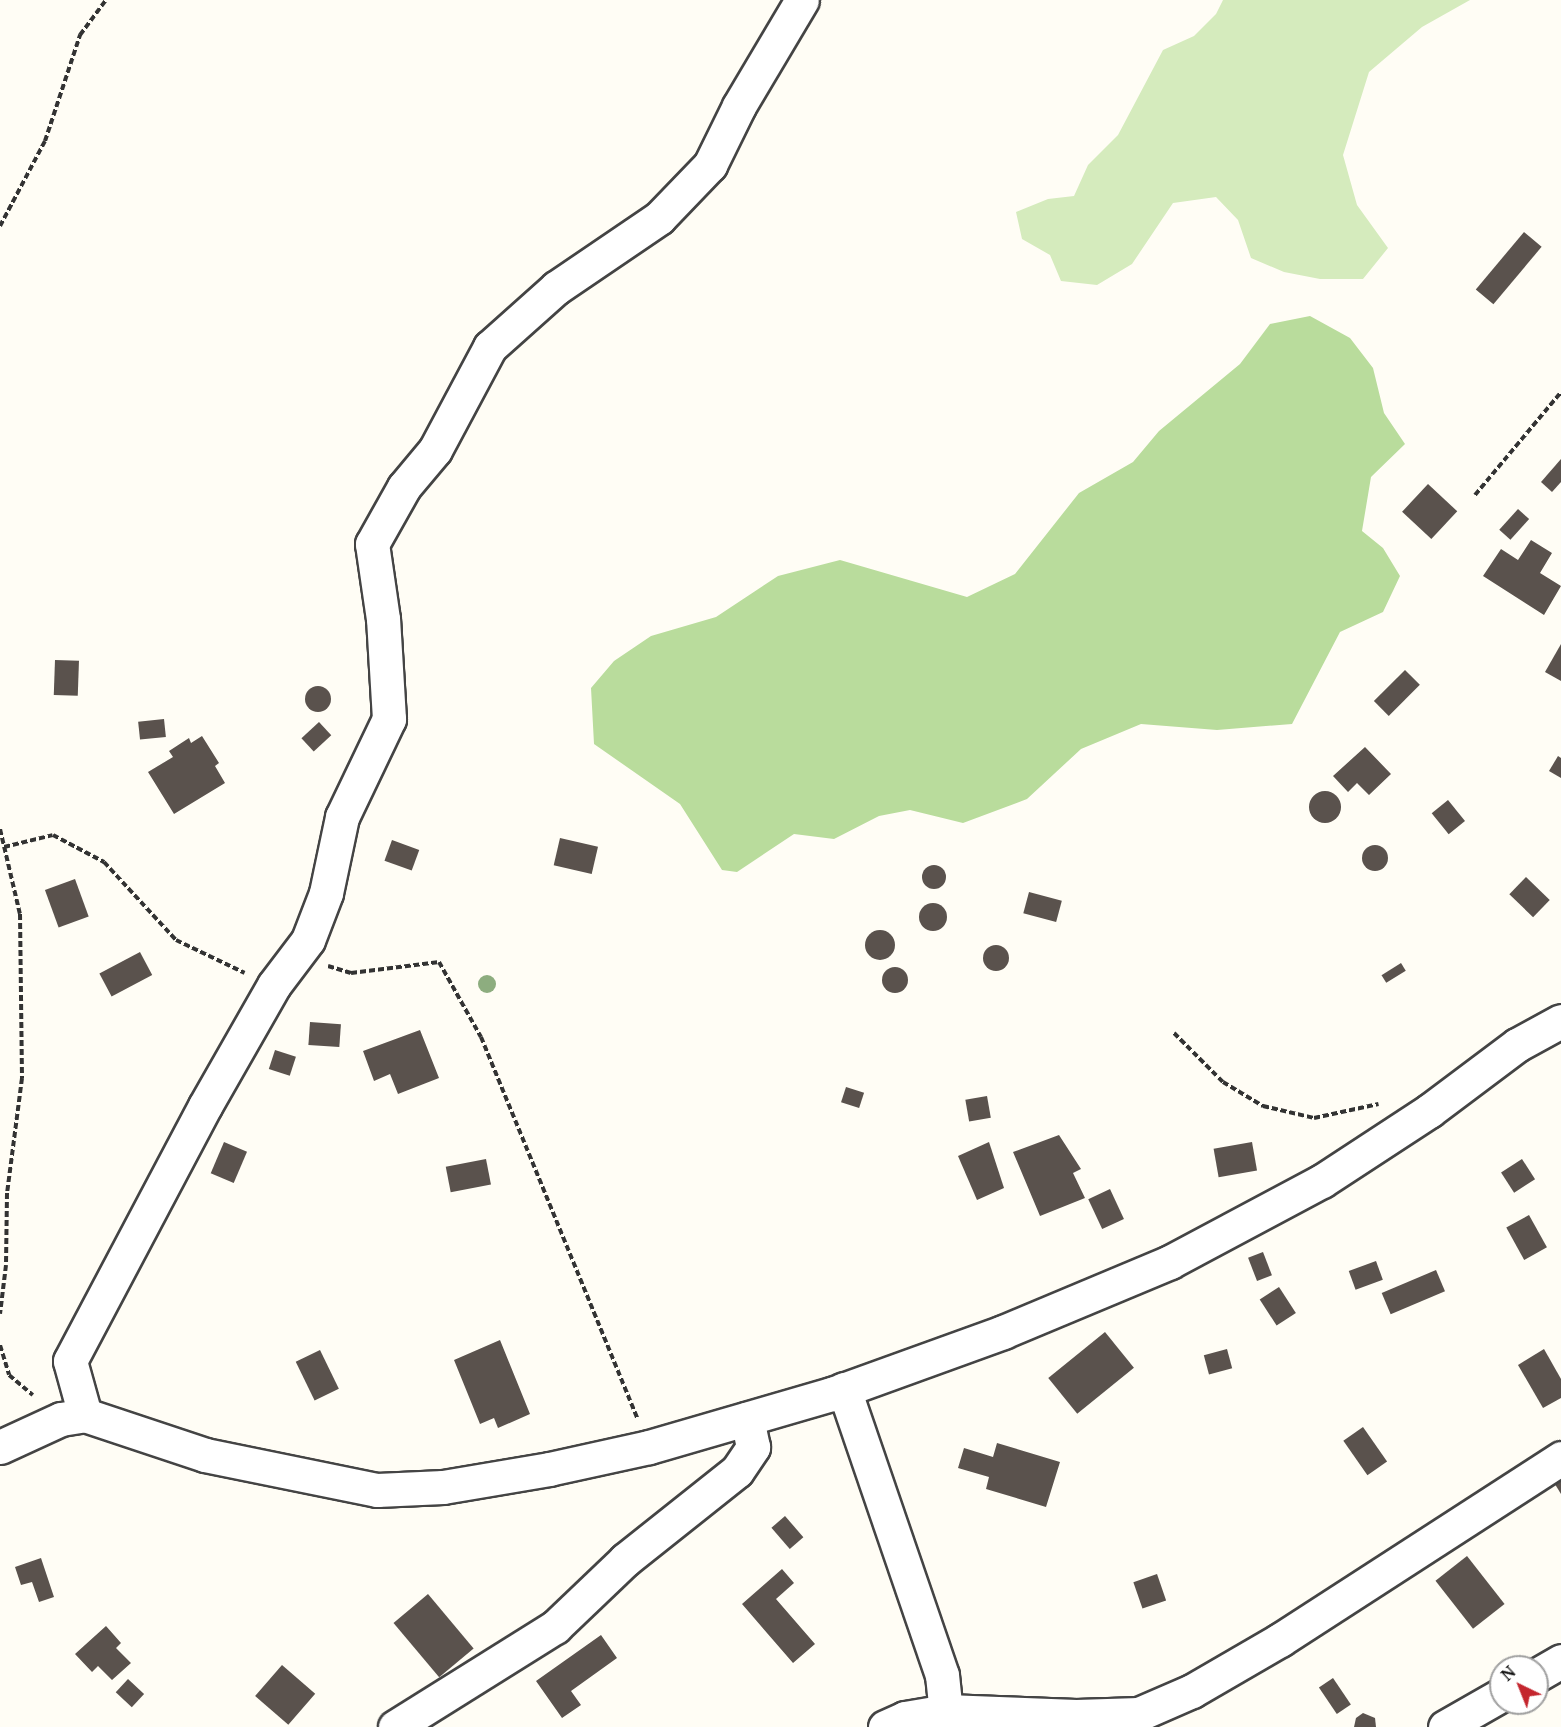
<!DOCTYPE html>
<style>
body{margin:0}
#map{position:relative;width:1561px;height:1727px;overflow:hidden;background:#fffdf5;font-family:"Noto Serif",serif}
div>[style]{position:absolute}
.green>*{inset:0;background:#d5ebbd}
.forest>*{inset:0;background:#b9dc9c}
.building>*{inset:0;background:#5a524d;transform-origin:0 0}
.round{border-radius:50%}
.path>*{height:4px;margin-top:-2px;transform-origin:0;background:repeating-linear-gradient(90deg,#333 0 6px,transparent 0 9px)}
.roads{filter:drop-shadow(2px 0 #444) drop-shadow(-2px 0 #444) drop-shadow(0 2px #444) drop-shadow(0 -2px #444)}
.street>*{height:33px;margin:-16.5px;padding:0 16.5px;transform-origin:16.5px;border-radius:16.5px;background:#fff}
.trees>*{width:18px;height:18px;margin:-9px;border-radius:50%;background:#8dad7f}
span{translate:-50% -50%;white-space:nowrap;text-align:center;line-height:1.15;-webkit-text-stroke:6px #fff;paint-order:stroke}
.north{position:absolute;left:1489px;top:1655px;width:60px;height:60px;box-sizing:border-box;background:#fff;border:2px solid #a0a0a0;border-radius:50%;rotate:317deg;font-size:16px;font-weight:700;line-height:24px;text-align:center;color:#111}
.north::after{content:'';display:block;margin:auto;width:21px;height:27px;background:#c4262e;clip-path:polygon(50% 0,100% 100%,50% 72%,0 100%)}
</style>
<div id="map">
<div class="green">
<i style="clip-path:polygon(1223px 0,1470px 0,1422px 27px,1369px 72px,1343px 155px,1357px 205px,1388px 248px,1363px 279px,1320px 279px,1284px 272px,1251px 258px,1238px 220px,1216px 197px,1173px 203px,1132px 264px,1097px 285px,1061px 281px,1050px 255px,1022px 239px,1016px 212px,1048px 199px,1074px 196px,1088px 165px,1118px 135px,1163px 50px,1194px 36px,1216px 14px)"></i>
</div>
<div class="forest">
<i style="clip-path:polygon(1310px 316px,1350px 338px,1373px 368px,1384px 413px,1405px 444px,1371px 477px,1362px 531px,1383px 548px,1400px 576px,1383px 612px,1340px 632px,1292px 724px,1217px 730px,1141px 724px,1081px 749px,1027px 799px,963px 823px,910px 810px,879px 816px,834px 839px,794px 834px,737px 872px,722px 870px,680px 804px,594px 744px,591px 688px,614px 661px,651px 636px,716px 617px,778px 576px,840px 560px,967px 597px,1015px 574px,1079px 493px,1133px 462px,1159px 431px,1240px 364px,1270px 324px)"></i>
</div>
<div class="building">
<i style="left:1524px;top:232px;width:23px;height:75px;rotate:40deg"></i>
<i style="clip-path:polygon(1561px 459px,1561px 482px,1552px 492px,1541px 482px)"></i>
<i style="left:1428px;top:484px;width:40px;height:38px;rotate:43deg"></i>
<i style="left:1518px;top:509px;width:15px;height:28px;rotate:42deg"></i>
<i style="clip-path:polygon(1531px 540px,1552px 553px,1540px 573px,1561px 586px,1544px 615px,1483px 576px,1501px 549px,1518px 560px)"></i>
<i style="clip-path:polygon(1561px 644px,1561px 681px,1545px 672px)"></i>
<i style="left:55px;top:660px;width:24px;height:35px;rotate:2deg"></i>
<i style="left:1405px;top:670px;width:21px;height:44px;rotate:45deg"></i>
<i class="round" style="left:305px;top:686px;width:26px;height:26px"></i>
<i style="left:164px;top:719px;width:18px;height:26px;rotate:84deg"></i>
<i style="left:319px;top:722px;width:18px;height:24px;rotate:47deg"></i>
<i style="clip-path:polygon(202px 736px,219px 763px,215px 766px,225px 783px,174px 814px,148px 772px,173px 757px,169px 751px,189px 738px,191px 743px)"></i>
<i style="clip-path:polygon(1365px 747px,1391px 774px,1369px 795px,1357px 783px,1348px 792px,1333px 776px)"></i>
<i style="clip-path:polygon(1558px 756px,1561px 758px,1561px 778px,1549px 771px)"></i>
<i class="round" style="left:1309px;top:791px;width:32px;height:32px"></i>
<i style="left:1448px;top:800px;width:27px;height:21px;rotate:51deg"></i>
<i style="left:560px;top:838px;width:39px;height:28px;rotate:13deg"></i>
<i style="left:392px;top:840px;width:29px;height:22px;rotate:20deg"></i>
<i class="round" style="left:1362px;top:845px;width:26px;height:26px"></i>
<i class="round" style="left:922px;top:865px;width:24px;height:24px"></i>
<i style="left:1526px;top:877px;width:33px;height:24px;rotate:44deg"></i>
<i style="left:75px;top:879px;width:40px;height:32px;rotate:70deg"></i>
<i style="left:1029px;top:892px;width:34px;height:22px;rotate:15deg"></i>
<i class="round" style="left:919px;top:903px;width:28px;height:28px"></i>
<i class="round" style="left:865px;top:930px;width:30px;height:30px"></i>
<i class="round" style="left:983px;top:945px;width:26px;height:26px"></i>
<i style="left:140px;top:952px;width:26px;height:46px;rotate:62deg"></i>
<i style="left:1401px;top:963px;width:9px;height:23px;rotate:58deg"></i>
<i class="round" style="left:882px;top:967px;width:26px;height:26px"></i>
<i style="left:310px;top:1022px;width:31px;height:23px;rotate:4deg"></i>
<i style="clip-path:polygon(420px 1030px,439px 1078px,398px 1094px,390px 1074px,374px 1081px,363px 1051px)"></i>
<i style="left:275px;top:1050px;width:22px;height:20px;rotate:18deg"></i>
<i style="left:846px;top:1087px;width:19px;height:16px;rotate:18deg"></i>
<i style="left:987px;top:1096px;width:22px;height:22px;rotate:80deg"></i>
<i style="clip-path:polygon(1059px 1135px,1081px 1169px,1073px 1173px,1085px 1198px,1040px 1216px,1013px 1152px)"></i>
<i style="left:224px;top:1142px;width:25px;height:34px;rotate:23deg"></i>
<i style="clip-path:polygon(989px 1142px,1004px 1188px,977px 1200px,958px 1156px)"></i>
<i style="left:1252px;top:1142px;width:29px;height:39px;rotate:80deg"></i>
<i style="left:486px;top:1159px;width:26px;height:41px;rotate:79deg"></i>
<i style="left:1522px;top:1159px;width:24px;height:25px;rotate:57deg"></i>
<i style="left:1110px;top:1189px;width:33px;height:24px;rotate:65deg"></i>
<i style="left:1529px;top:1215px;width:37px;height:26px;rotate:61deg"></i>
<i style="left:1263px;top:1252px;width:25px;height:16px;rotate:69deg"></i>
<i style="left:1376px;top:1261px;width:20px;height:29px;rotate:70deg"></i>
<i style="left:1436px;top:1270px;width:23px;height:59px;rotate:67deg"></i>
<i style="left:1279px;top:1287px;width:31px;height:23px;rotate:57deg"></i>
<i style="left:1105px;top:1332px;width:46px;height:73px;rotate:51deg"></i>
<i style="clip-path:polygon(500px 1340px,530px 1414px,498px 1428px,494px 1418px,480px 1424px,454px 1360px)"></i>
<i style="left:1227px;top:1349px;width:20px;height:24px;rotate:75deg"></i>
<i style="clip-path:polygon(1544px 1349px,1561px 1379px,1561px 1398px,1543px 1408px,1518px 1365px)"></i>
<i style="left:320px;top:1350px;width:43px;height:27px;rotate:64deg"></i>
<i style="left:1363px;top:1427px;width:42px;height:24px;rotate:55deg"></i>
<i style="clip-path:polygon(997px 1443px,1060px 1462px,1046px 1507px,986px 1489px,989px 1477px,958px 1468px,964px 1448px,993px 1457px)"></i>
<i style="clip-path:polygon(1561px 1476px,1561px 1494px,1553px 1481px)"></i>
<i style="left:785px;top:1516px;width:28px;height:18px;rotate:49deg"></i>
<i style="left:1467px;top:1556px;width:61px;height:40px;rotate:52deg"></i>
<i style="clip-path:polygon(41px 1558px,54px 1597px,39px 1602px,32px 1582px,21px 1585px,15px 1567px)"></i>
<i style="clip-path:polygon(782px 1569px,794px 1583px,776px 1599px,815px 1644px,793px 1663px,742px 1604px)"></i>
<i style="left:1157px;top:1574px;width:28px;height:25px;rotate:71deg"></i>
<i style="left:428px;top:1594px;width:71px;height:45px;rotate:50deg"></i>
<i style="clip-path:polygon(106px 1626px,121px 1643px,116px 1648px,131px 1663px,112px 1680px,98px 1666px,92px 1672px,75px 1654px)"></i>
<i style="clip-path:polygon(601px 1635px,617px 1658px,571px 1691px,581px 1705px,562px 1718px,536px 1681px)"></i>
<i style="left:282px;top:1665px;width:44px;height:41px;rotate:41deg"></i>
<i style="left:1333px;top:1678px;width:32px;height:17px;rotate:56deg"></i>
<i style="left:128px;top:1679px;width:22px;height:18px;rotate:43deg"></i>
<i style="clip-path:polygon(1363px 1713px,1375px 1718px,1376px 1727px,1354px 1727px,1356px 1718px)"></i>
</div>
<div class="path">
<i style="left:0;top:226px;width:96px;rotate:-62.1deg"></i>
<i style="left:45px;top:141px;width:112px;rotate:-71.7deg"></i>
<i style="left:80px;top:35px;width:44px;rotate:-53.4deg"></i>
<i style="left:1475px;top:495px;width:134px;rotate:-50.1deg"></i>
<i style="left:0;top:829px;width:87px;rotate:76.8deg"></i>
<i style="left:20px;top:914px;width:164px;rotate:89.3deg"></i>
<i style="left:22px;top:1078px;width:116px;rotate:97.4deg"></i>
<i style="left:7px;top:1193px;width:72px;rotate:90.8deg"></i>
<i style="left:6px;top:1265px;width:49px;rotate:97deg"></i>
<i style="left:4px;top:847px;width:50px;rotate:-13.8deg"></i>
<i style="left:53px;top:835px;width:58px;rotate:27.9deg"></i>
<i style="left:104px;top:862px;width:106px;rotate:47.3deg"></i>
<i style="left:176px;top:940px;width:76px;rotate:25.6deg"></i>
<i style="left:328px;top:966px;width:24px;rotate:17deg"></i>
<i style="left:351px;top:973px;width:89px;rotate:-7.1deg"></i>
<i style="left:439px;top:962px;width:86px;rotate:60.8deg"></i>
<i style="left:481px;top:1037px;width:412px;rotate:67.7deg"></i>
<i style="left:1174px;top:1033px;width:69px;rotate:45deg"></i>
<i style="left:1223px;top:1082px;width:47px;rotate:31deg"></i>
<i style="left:1263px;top:1106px;width:52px;rotate:13.2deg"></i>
<i style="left:1314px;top:1118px;width:66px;rotate:-12.3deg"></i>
<i style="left:0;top:1345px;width:31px;rotate:73deg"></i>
<i style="left:9px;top:1375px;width:31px;rotate:40deg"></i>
</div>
<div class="roads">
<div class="street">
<i style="left:844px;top:1389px;width:302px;rotate:71.1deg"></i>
<i style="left:942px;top:1675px;width:36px;rotate:84deg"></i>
<i style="left:85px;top:1415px;width:56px;rotate:-105.5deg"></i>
<i style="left:70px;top:1361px;width:289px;rotate:-62.1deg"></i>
<i style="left:205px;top:1106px;width:139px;rotate:-60.3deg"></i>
<i style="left:274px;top:985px;width:56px;rotate:-52.9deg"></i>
<i style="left:308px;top:940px;width:50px;rotate:-69deg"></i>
<i style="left:326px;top:893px;width:78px;rotate:-78.1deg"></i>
<i style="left:342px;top:817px;width:109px;rotate:-64.4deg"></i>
<i style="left:389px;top:719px;width:100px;rotate:-93.4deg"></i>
<i style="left:383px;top:619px;width:76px;rotate:-98.3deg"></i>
<i style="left:372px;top:544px;width:65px;rotate:-60.7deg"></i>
<i style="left:404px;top:487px;width:48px;rotate:-50deg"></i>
<i style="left:435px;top:450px;width:117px;rotate:-61.9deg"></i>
<i style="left:490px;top:347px;width:89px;rotate:-41.8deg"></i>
<i style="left:556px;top:288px;width:125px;rotate:-34.2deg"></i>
<i style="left:659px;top:218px;width:74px;rotate:-46.1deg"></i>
<i style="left:710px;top:165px;width:66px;rotate:-63.8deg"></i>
<i style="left:739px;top:106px;width:123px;rotate:-59.3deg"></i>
<i style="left:0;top:1447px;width:67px;rotate:-24.7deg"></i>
<i style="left:61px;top:1419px;width:24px;rotate:-9deg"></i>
<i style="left:85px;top:1415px;width:126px;rotate:18.4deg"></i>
<i style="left:205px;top:1455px;width:176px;rotate:11.5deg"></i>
<i style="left:377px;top:1490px;width:66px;rotate:-2.6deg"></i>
<i style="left:443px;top:1487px;width:108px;rotate:-9.6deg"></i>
<i style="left:549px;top:1469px;width:102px;rotate:-12.4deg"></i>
<i style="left:649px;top:1447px;width:191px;rotate:-16.2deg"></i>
<i style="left:832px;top:1394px;width:182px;rotate:-19.9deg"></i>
<i style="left:1003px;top:1332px;width:181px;rotate:-22.7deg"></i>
<i style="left:1170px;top:1262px;width:172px;rotate:-28.1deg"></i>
<i style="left:1322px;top:1181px;width:128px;rotate:-33.2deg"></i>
<i style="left:1429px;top:1111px;width:110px;rotate:-36.9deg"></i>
<i style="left:1517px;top:1045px;width:50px;rotate:-28.6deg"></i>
<i style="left:1537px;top:1675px;width:28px;rotate:-30deg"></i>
<i style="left:395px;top:1727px;width:189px;rotate:-32deg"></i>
<i style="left:555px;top:1627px;width:97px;rotate:-43.7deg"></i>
<i style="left:625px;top:1560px;width:143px;rotate:-38.5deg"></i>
<i style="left:737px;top:1471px;width:29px;rotate:-56deg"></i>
<i style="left:753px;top:1447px;width:29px;rotate:-102deg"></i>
<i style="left:885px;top:1727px;width:22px;rotate:-24deg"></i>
<i style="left:905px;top:1718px;width:42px;rotate:-9.7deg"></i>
<i style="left:946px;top:1711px;width:130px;rotate:2.2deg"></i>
<i style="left:1076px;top:1716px;width:63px;rotate:-1.8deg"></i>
<i style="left:1139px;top:1714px;width:58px;rotate:-23.5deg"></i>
<i style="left:1192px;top:1691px;width:102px;rotate:-30.1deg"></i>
<i style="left:1280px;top:1640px;width:335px;rotate:-32.9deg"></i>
<i style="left:1445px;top:1727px;width:64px;rotate:-29.7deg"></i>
</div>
</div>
<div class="trees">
<i style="left:487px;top:984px"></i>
</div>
<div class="north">N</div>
</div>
